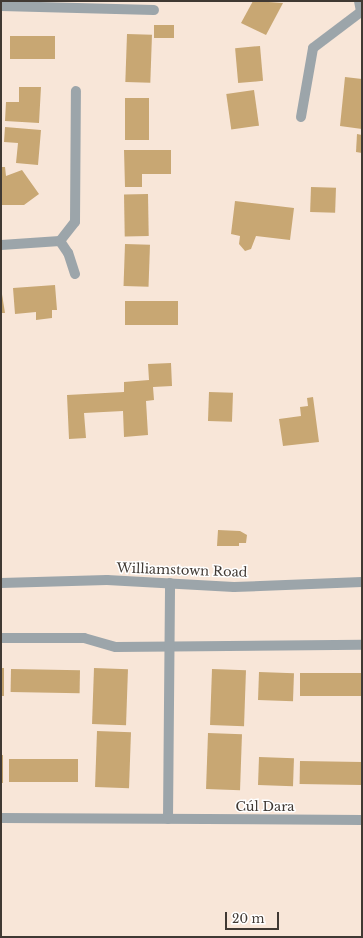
<!DOCTYPE html>
<meta charset="utf-8">
<style>
body{margin:0}
#map{position:relative;width:363px;height:938px;overflow:hidden;background:#f8e6d8;font-family:"Libre Baskerville",serif}
div>[style]{position:absolute}
.building>*{inset:0;background:#c8a773;transform-origin:0 0}
.minor>*{height:10px;margin:-5px;padding:0 5px;transform-origin:5px;border-radius:5px;background:#9ca5aa}
.tertiary>*{height:10px;margin:-5px;padding:0 5px;transform-origin:5px;border-radius:5px;background:#9ca5aa}
span{translate:-50% -50%;white-space:nowrap;text-align:center;line-height:1.15;-webkit-text-stroke:3px #fff;paint-order:stroke}
.street-label{font-size:13px;color:#403933}
.frame{position:absolute;inset:0;border:2px solid #403933;pointer-events:none}
.scale{position:absolute;left:225px;top:912px;width:54px;height:18px;box-sizing:border-box;border:2px solid #403933;border-top:0;padding-left:5px;font-size:12px;line-height:14px;white-space:nowrap;color:#403933;-webkit-text-stroke:3px #fff;paint-order:stroke}
</style>
<div id="map">
<div class="building">
<i style="clip-path:polygon(253px 1px,283px 3px,266px 35px,241px 23px)"></i>
<i style="left:154px;top:25px;width:20px;height:13px"></i>
<i style="left:127px;top:34px;width:25px;height:48px;rotate:2deg"></i>
<i style="left:55px;top:36px;width:23px;height:45px;rotate:90deg"></i>
<i style="left:260px;top:46px;width:35px;height:25px;rotate:85deg"></i>
<i style="clip-path:polygon(345px 77px,362px 79px,362px 129px,340px 126px)"></i>
<i style="clip-path:polygon(19px 87px,41px 87px,39px 123px,5px 121px,6px 102px,19px 102px)"></i>
<i style="left:254px;top:90px;width:36px;height:28px;rotate:82deg"></i>
<i style="left:125px;top:98px;width:24px;height:42px"></i>
<i style="clip-path:polygon(5px 127px,41px 130px,38px 165px,16px 163px,18px 143px,4px 142px)"></i>
<i style="clip-path:polygon(357px 134px,362px 135px,362px 153px,356px 152px)"></i>
<i style="clip-path:polygon(124px 150px,171px 150px,171px 174px,142px 174px,142px 187px,125px 187px)"></i>
<i style="clip-path:polygon(1px 167px,5px 167px,6px 176px,22px 170px,39px 194px,24px 205px,1px 205px)"></i>
<i style="left:311px;top:187px;width:25px;height:25px;rotate:2deg"></i>
<i style="left:148px;top:194px;width:42px;height:24px;rotate:89deg"></i>
<i style="clip-path:polygon(235px 201px,294px 208px,290px 240px,256px 236px,251px 249px,245px 251px,239px 244px,240px 236px,231px 234px)"></i>
<i style="left:125px;top:244px;width:25px;height:42px;rotate:2deg"></i>
<i style="clip-path:polygon(55px 285px,57px 310px,52px 310px,52px 318px,36px 320px,36px 312px,15px 314px,13px 288px)"></i>
<i style="clip-path:polygon(1px 288px,5px 313px,1px 313px)"></i>
<i style="left:178px;top:301px;width:24px;height:53px;rotate:90deg"></i>
<i style="clip-path:polygon(171px 363px,172px 386px,153px 387px,154px 400px,146px 401px,148px 435px,124px 437px,123px 411px,84px 413px,86px 438px,69px 439px,67px 395px,124px 392px,124px 382px,149px 380px,148px 364px)"></i>
<i style="left:209px;top:392px;width:24px;height:29px;rotate:2deg"></i>
<i style="clip-path:polygon(313px 397px,319px 442px,283px 446px,279px 419px,301px 416px,300px 407px,308px 406px,307px 398px)"></i>
<i style="clip-path:polygon(218px 530px,240px 531px,247px 535px,246px 543px,239px 543px,239px 546px,217px 546px)"></i>
<i style="left:1px;top:668px;width:3px;height:28px"></i>
<i style="left:94px;top:668px;width:34px;height:56px;rotate:2deg"></i>
<i style="left:11px;top:669px;width:69px;height:23px;rotate:1deg"></i>
<i style="left:212px;top:669px;width:34px;height:56px;rotate:2deg"></i>
<i style="left:259px;top:672px;width:35px;height:28px;rotate:2deg"></i>
<i style="left:300px;top:673px;width:62px;height:23px"></i>
<i style="left:97px;top:731px;width:34px;height:56px;rotate:2deg"></i>
<i style="left:208px;top:733px;width:34px;height:56px;rotate:2deg"></i>
<i style="left:1px;top:755px;width:2px;height:28px"></i>
<i style="left:259px;top:757px;width:35px;height:28px;rotate:2deg"></i>
<i style="left:9px;top:759px;width:69px;height:23px"></i>
<i style="left:300px;top:761px;width:62px;height:23px;rotate:1deg"></i>
</div>
<div class="minor">
<i style="left:359px;top:1px;width:10px;rotate:79deg"></i>
<i style="left:1px;top:6px;width:153px;rotate:1.5deg"></i>
<i style="left:301px;top:117px;width:70px;rotate:-80.1deg"></i>
<i style="left:313px;top:48px;width:61px;rotate:-37.1deg"></i>
<i style="left:1px;top:245px;width:59px;rotate:-3.9deg"></i>
<i style="left:75px;top:274px;width:22px;rotate:-108deg"></i>
<i style="left:68px;top:253px;width:14px;rotate:-124deg"></i>
<i style="left:60px;top:241px;width:24px;rotate:-52deg"></i>
<i style="left:75px;top:222px;width:131px;rotate:-89.6deg"></i>
<i style="left:1px;top:638px;width:83px"></i>
<i style="left:84px;top:638px;width:33px;rotate:16deg"></i>
<i style="left:116px;top:647px;width:246px;rotate:-0.5deg"></i>
<i style="left:1px;top:818px;width:361px;rotate:0.3deg"></i>
<i style="left:168px;top:819px;width:236px;rotate:-89.5deg"></i>
</div>
<div class="tertiary">
<i style="left:1px;top:583px;width:106px;rotate:-1.6deg"></i>
<i style="left:107px;top:580px;width:127px;rotate:3.2deg"></i>
<i style="left:234px;top:587px;width:128px;rotate:-2.2deg"></i>
</div>
<div class="street-label">
<span style="left:182px;top:571px;rotate:2deg">Williamstown Road</span>
<span style="left:265px;top:807px">Cúl Dara</span>
</div>
<div class="frame"></div>
<div class="scale">20 m</div>
</div>
